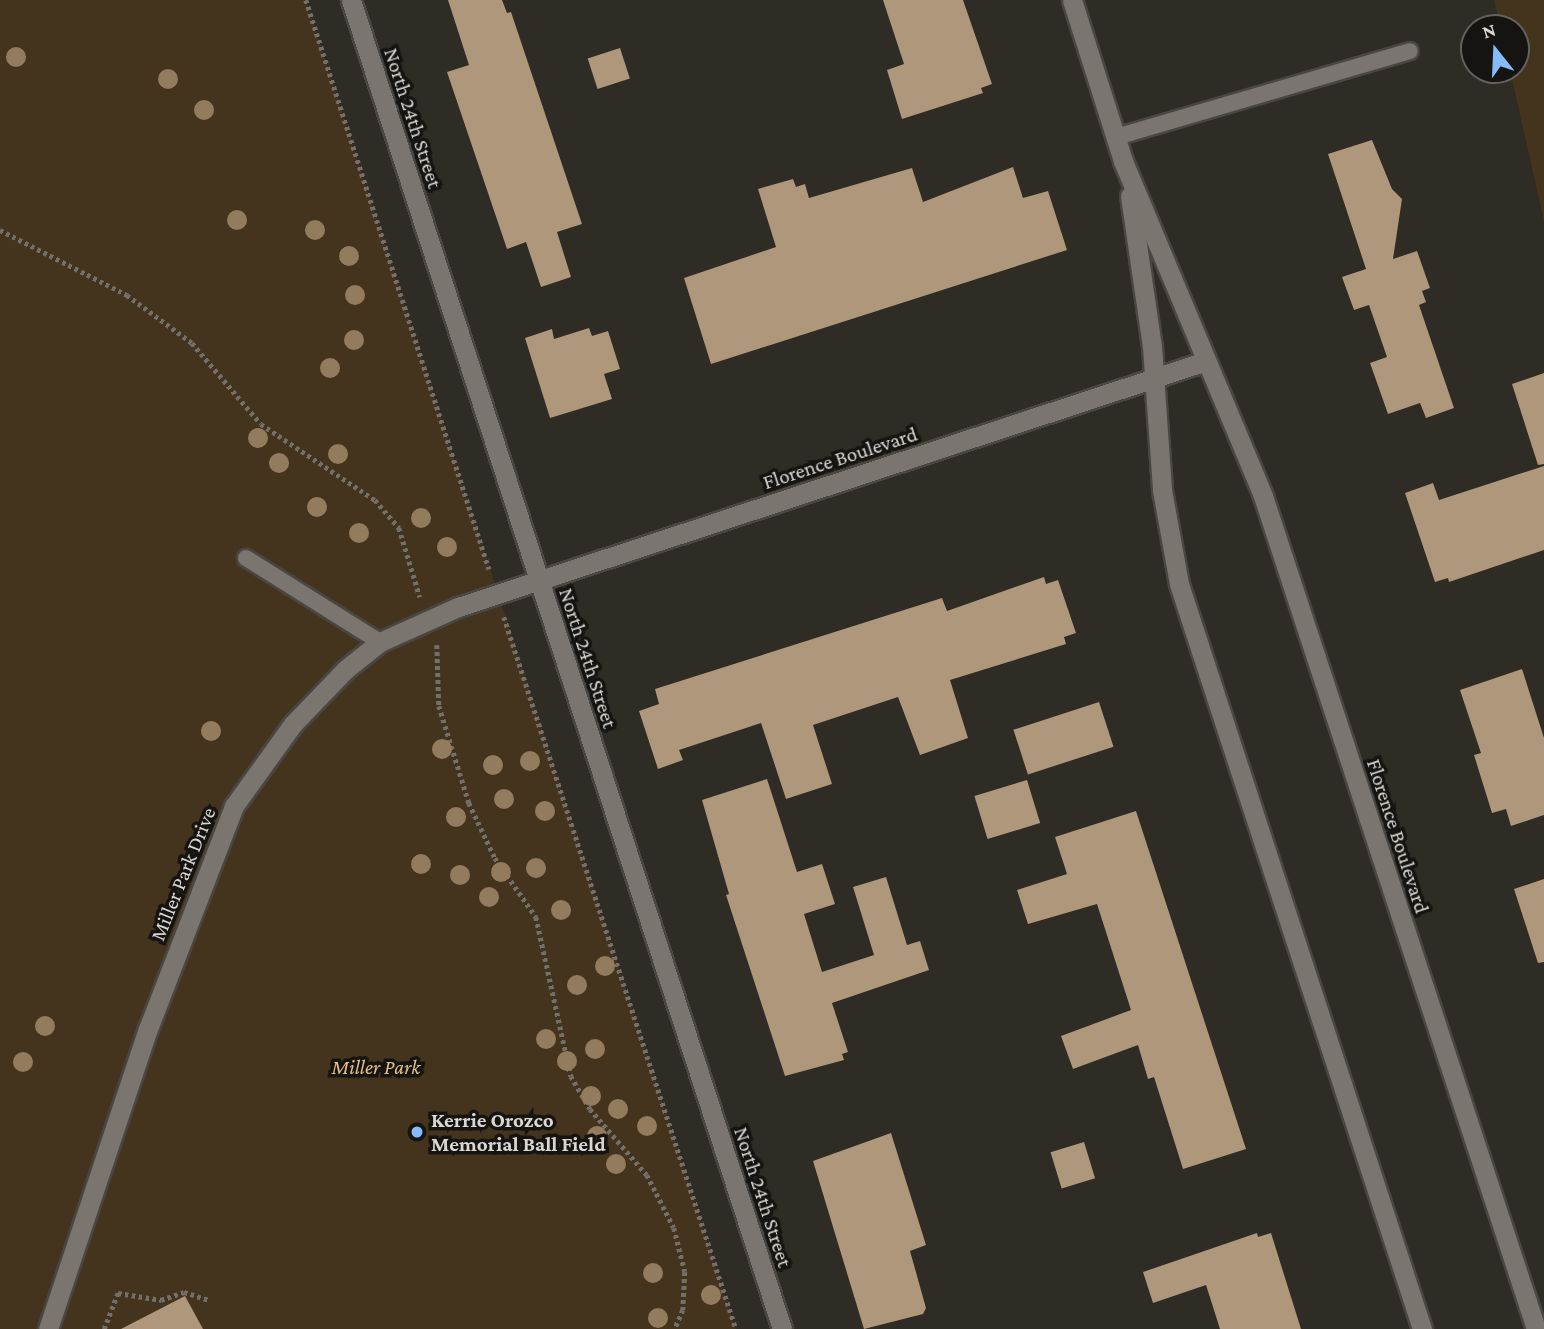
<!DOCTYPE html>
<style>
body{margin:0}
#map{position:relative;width:1544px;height:1329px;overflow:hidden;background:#2f2b25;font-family:"Crimson Pro",serif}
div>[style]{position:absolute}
.green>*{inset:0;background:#45341d}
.building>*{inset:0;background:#ae977a;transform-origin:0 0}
.path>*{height:4.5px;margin-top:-2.25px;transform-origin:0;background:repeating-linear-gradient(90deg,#736f6a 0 3.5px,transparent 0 7px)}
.roads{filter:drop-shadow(2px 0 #4a4641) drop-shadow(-2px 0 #4a4641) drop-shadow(0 2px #4a4641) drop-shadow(0 -2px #4a4641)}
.service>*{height:16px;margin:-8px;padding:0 8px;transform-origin:8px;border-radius:8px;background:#7a756f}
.minor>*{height:19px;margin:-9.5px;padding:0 9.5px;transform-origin:9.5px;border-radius:9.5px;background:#7a756f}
.tertiary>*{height:19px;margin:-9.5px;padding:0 9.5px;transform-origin:9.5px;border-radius:9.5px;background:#7a756f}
.trees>*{width:20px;height:20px;margin:-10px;border-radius:50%;background:#937b5e}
.dots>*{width:19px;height:19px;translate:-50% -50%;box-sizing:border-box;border:4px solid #161411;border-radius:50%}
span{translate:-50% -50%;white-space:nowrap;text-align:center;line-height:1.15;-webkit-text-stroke:7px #161411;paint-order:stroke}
.street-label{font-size:21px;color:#dad7d3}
.park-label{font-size:21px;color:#e4bd8c;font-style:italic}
.poi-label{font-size:21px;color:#dad7d3;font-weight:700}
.left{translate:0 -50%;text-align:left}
.north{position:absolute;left:1460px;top:14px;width:70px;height:70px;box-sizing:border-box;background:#161411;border:2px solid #64625f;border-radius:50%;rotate:342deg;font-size:19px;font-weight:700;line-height:28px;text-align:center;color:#dad7d3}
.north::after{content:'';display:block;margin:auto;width:24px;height:32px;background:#85bbfb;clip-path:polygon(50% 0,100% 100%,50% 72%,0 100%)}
</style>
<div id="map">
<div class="green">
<i style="clip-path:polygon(0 0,306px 0,736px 1329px,0 1329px)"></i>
<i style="clip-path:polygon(1494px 0,1544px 0,1544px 221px,1510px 70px,1516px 70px,1516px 28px,1501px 28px)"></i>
</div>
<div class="building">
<i style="clip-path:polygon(448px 0,502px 0,507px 13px,511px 12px,582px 224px,557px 232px,571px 277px,541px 287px,526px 242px,507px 249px,447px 72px,469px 65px)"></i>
<i style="clip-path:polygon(883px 0,963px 0,992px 84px,981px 88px,983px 93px,902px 119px,887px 70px,904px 64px)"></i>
<i style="left:620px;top:48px;width:32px;height:34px;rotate:72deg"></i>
<i style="clip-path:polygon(1372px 140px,1392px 189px,1402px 199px,1393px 259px,1417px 251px,1430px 288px,1422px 291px,1426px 302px,1419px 305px,1454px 408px,1426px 418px,1420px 403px,1388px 414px,1370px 363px,1387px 357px,1369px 305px,1354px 310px,1342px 277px,1366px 269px,1328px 154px)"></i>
<i style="clip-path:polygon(1013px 167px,1023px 198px,1048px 191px,1067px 250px,711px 364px,684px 278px,776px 247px,758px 189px,793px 179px,796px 187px,805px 184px,809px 198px,912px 168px,923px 202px)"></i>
<i style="clip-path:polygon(589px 328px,592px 336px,608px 331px,620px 369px,604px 374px,612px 399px,550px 418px,525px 338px,552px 329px,554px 339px)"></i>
<i style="clip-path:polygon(1544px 373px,1544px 464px,1538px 465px,1512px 384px)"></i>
<i style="clip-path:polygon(1544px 466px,1544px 550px,1449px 582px,1448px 578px,1435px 582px,1405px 493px,1433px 483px,1439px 500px)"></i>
<i style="clip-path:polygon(1044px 577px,1046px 584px,1058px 580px,1076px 633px,1064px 637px,1066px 644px,950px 680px,968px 738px,920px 755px,898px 697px,813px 725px,832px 784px,786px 799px,761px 723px,679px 750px,683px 760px,658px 769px,639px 711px,659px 704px,655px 689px,942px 598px,947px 611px)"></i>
<i style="clip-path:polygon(1522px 669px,1544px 738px,1544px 815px,1511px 826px,1506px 809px,1492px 813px,1474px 755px,1481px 753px,1460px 690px)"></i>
<i style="left:1099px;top:702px;width:47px;height:90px;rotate:72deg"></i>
<i style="clip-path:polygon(767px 779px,797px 872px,822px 864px,835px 904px,804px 914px,822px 972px,874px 955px,853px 887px,886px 877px,907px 945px,920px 941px,929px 970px,832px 1003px,848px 1052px,842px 1054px,844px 1060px,785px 1076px,726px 895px,729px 894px,702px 800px)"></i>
<i style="left:1027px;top:780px;width:45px;height:55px;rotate:73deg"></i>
<i style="clip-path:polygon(1136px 811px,1246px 1149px,1183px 1169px,1154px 1077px,1148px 1079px,1138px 1045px,1073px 1069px,1061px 1036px,1131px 1010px,1097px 904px,1028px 924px,1017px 890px,1067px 874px,1055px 837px)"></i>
<i style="clip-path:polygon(1544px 879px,1544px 962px,1538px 963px,1514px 889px)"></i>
<i style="clip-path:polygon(891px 1133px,926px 1245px,910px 1251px,926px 1308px,923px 1314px,864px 1329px,813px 1161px)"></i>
<i style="left:1084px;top:1142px;width:38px;height:35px;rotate:73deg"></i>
<i style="clip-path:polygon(1257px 1233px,1258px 1237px,1271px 1233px,1301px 1329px,1220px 1329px,1206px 1285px,1153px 1303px,1143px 1272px)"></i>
<i style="clip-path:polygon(185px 1296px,203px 1329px,121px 1329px)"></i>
</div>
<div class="path">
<i style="left:306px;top:0;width:598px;rotate:72.17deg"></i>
<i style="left:0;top:230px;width:143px;rotate:27.1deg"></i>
<i style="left:127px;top:295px;width:81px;rotate:36.4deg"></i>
<i style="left:192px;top:343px;width:106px;rotate:49.6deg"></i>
<i style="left:261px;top:424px;width:137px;rotate:33.7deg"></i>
<i style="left:375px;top:500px;width:37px;rotate:49deg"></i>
<i style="left:399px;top:528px;width:72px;rotate:73.1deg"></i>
<i style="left:504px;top:617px;width:749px;rotate:71.95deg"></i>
<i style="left:437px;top:645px;width:61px;rotate:88.1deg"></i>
<i style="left:439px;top:706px;width:102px;rotate:72.8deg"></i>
<i style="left:469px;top:803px;width:61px;rotate:64.7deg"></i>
<i style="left:495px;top:858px;width:72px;rotate:55.2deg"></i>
<i style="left:536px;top:917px;width:163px;rotate:77.6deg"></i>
<i style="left:571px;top:1076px;width:38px;rotate:60deg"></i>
<i style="left:590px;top:1109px;width:87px;rotate:49.2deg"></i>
<i style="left:647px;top:1175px;width:59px;rotate:63deg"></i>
<i style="left:674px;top:1228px;width:45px;rotate:76deg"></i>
<i style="left:685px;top:1272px;width:38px;rotate:93deg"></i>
<i style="left:683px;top:1310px;width:21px;rotate:113deg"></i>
<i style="left:104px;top:1329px;width:39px;rotate:-69deg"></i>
<i style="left:118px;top:1293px;width:44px;rotate:9.2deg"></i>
<i style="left:161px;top:1300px;width:24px;rotate:-19deg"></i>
<i style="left:184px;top:1292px;width:25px;rotate:18deg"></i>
</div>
<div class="roads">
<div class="service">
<i style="left:1116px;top:137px;width:306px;rotate:-16.3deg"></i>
<i style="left:246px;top:558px;width:158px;rotate:32.1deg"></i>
</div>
<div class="minor">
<i style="left:48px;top:1329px;width:316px;rotate:-71.6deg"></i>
<i style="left:148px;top:1029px;width:239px;rotate:-68.9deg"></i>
<i style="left:234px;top:806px;width:101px;rotate:-54.3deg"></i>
<i style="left:293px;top:724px;width:76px;rotate:-46.1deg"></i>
<i style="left:346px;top:669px;width:43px;rotate:-38.5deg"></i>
<i style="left:380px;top:642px;width:85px;rotate:-24.2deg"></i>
<i style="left:458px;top:607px;width:787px;rotate:-18.2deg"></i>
</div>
<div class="tertiary">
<i style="left:351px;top:0;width:1397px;rotate:72.03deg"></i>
<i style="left:1072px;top:0;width:169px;rotate:72.4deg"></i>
<i style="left:1123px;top:161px;width:363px;rotate:67.3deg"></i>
<i style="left:1263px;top:496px;width:877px;rotate:71.85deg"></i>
<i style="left:1130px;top:196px;width:152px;rotate:81.7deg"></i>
<i style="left:1152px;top:346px;width:144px;rotate:86deg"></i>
<i style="left:1162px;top:490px;width:96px;rotate:79.7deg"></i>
<i style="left:1179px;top:584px;width:784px;rotate:71.93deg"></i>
</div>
</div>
<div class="trees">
<i style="left:16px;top:57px"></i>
<i style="left:168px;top:79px"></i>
<i style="left:204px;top:110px"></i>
<i style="left:237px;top:220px"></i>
<i style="left:315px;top:230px"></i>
<i style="left:349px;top:256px"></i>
<i style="left:355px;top:295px"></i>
<i style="left:354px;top:340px"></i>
<i style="left:330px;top:368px"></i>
<i style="left:258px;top:438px"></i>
<i style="left:338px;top:454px"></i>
<i style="left:279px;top:463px"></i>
<i style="left:317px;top:507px"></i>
<i style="left:421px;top:518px"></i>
<i style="left:359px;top:533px"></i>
<i style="left:447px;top:547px"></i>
<i style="left:211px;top:731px"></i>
<i style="left:442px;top:749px"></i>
<i style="left:530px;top:761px"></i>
<i style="left:493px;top:765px"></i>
<i style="left:504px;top:799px"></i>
<i style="left:545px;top:811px"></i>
<i style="left:456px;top:817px"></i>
<i style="left:421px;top:864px"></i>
<i style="left:536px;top:868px"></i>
<i style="left:501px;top:872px"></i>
<i style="left:460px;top:875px"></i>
<i style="left:489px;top:897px"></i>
<i style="left:561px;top:910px"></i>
<i style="left:605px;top:966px"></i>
<i style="left:577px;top:985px"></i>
<i style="left:45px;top:1026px"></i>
<i style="left:546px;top:1039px"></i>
<i style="left:595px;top:1049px"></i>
<i style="left:567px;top:1061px"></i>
<i style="left:23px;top:1062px"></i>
<i style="left:591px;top:1096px"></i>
<i style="left:618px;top:1109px"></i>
<i style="left:647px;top:1126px"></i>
<i style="left:597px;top:1136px"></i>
<i style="left:616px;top:1164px"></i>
<i style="left:653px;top:1273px"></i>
<i style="left:711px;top:1295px"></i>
<i style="left:658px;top:1318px"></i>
</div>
<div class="dots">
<i style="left:417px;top:1132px;background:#85bbfb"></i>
</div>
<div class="street-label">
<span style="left:413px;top:118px;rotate:72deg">North 24th Street</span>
<span style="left:840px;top:458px;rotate:-18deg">Florence Boulevard</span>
<span style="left:588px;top:658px;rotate:72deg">North 24th Street</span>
<span style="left:1398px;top:836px;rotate:72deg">Florence Boulevard</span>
<span style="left:183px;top:874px;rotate:-68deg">Miller Park Drive</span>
<span style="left:763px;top:1197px;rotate:72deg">North 24th Street</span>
</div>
<div class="park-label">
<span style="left:376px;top:1067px">Miller Park</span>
</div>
<div class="poi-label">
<span class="left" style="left:431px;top:1132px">Kerrie Orozco<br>Memorial Ball Field</span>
</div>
<div class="north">N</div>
</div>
